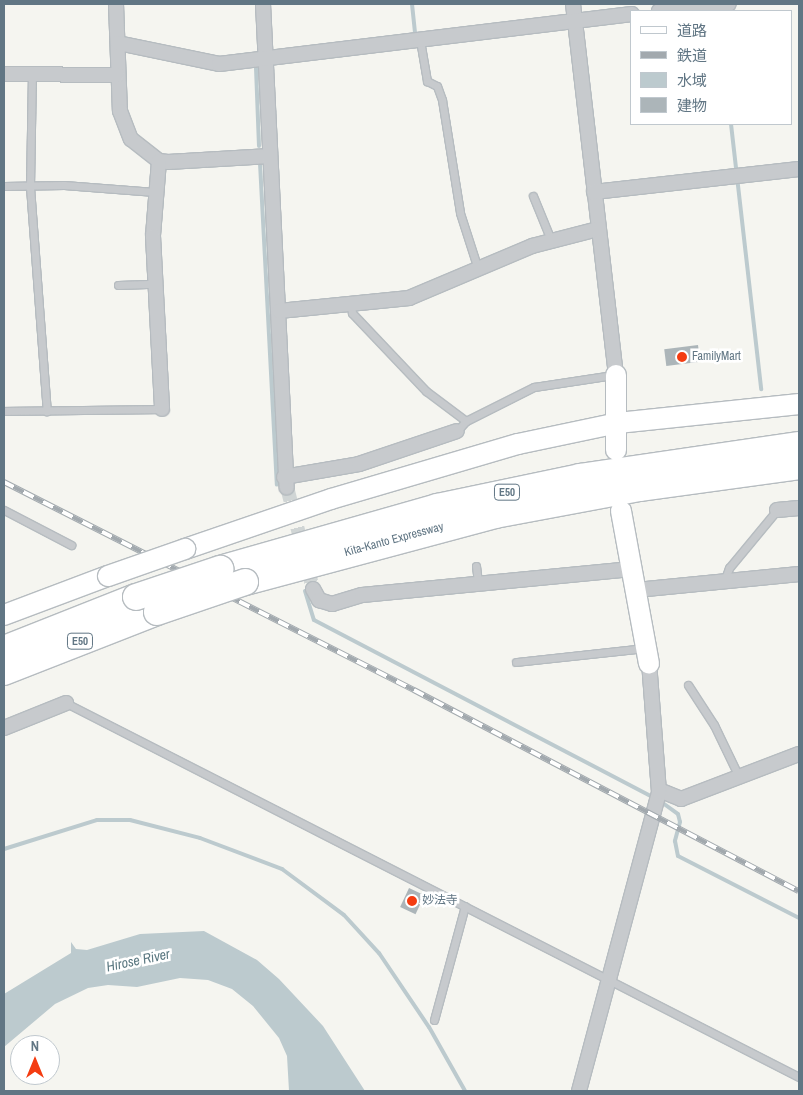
<!DOCTYPE html>
<meta charset="utf-8">
<style>
body{margin:0}
#map{position:relative;width:803px;height:1095px;overflow:hidden;background:#f5f5f0;font-family:"Archivo Narrow","Noto Sans JP",sans-serif}
div>[style]{position:absolute}
.water>*{inset:0;background:#bccace}
.stream>*{height:4px;margin:-2px;padding:0 2px;transform-origin:2px;border-radius:2px;background:#bccace}
.building>*{inset:0;background:#acb5b9;transform-origin:0 0}
.street-tunnel>*{height:14px;margin-top:-7px;transform-origin:0;background:repeating-linear-gradient(90deg,#d0d5d5 0 14px,transparent 0 21px)}
.roads{filter:drop-shadow(1px 0 #b6bcc0) drop-shadow(-1px 0 #b6bcc0) drop-shadow(0 1px #b6bcc0) drop-shadow(0 -1px #b6bcc0)}
.lane>*{height:7px;margin:-3.5px;padding:0 3.5px;transform-origin:3.5px;border-radius:3.5px;background:#c7cacd}
.street>*{height:14px;margin:-7px;padding:0 7px;transform-origin:7px;border-radius:7px;background:#c7cacd}
.secondary>*{height:20px;margin:-10px;padding:0 10px;transform-origin:10px;border-radius:10px;background:#fff}
.highway>*{height:26px;margin:-13px;padding:0 13px;transform-origin:13px;border-radius:13px;background:#fff}
.rail>*{height:5.5px;margin-top:-2.75px;transform-origin:0;background:repeating-linear-gradient(90deg,#fff 0 11px,#a2a9ae 0 22px);box-sizing:border-box;border-block:1px solid #a2a9ae}
.bridges{filter:drop-shadow(1px 0 #b6bcc0) drop-shadow(-1px 0 #b6bcc0) drop-shadow(0 1px #b6bcc0) drop-shadow(0 -1px #b6bcc0)}
.secondary-bridge>*{height:20px;margin:-10px;padding:0 10px;transform-origin:10px;border-radius:10px;background:#fff}
.highway-bridge>*{height:26px;margin:-13px;padding:0 13px;transform-origin:13px;border-radius:13px;background:#fff}
.dots>*{width:14px;height:14px;translate:-50% -50%;box-sizing:border-box;border:2px solid #fff;border-radius:50%}
span{translate:-50% -50%;white-space:nowrap;text-align:center;line-height:1.15;-webkit-text-stroke:5px #fff;paint-order:stroke}
.shield-label span{padding:1px 4px;background:#fff;border:1px solid;border-radius:4px;-webkit-text-stroke-width:0}
.shield-label{font-size:11px;color:#617684;font-weight:700}
.poi-label{font-size:12px;color:#617684}
.left{translate:0 -50%;text-align:left}
.street-label{font-size:12px;color:#617684}
.water-label{font-size:14px;color:#5c7982;font-style:italic}
.frame{position:absolute;inset:0;border:5px solid #617684;pointer-events:none}
.legend{position:absolute;left:630px;top:10px;width:162px;height:115px;box-sizing:border-box;background:#fff;border:1px solid #c0c8ce;margin:0;padding:6px 9px;list-style:none;font-size:15px;color:#617684}
.legend li{display:flex;align-items:center;gap:10px;height:25px}
.legend b{width:25px;border:1px solid #c0c8ce}
.north{position:absolute;left:10px;top:1035px;width:50px;height:50px;box-sizing:border-box;background:#fff;border:1px solid #c0c8ce;border-radius:50%;rotate:0deg;font-size:14px;font-weight:700;line-height:20px;text-align:center;color:#617684}
.north::after{content:'';display:block;margin:auto;width:18px;height:22px;background:#f43c11;clip-path:polygon(50% 0,100% 100%,50% 72%,0 100%)}
</style>
<div id="map">
<div class="water">
<i style="clip-path:polygon(204px 931px,257px 960px,279px 979px,323px 1026px,365px 1091px,289px 1091px,287px 1056px,279px 1038px,253px 1006px,232px 989px,208px 980px,180px 978px,137px 987px,108px 985px,88px 988px,55px 1004px,4px 1047px,4px 994px,71px 953px,71px 942px,76px 949px,87px 950px,140px 934px)"></i>
</div>
<div class="stream">
<i style="left:412px;top:4px;width:29px;rotate:84deg"></i>
<i style="left:256px;top:68px;width:78px;rotate:87.8deg"></i>
<i style="left:731px;top:124px;width:267px;rotate:83.5deg"></i>
<i style="left:260px;top:163px;width:322px;rotate:87deg"></i>
<i style="left:305px;top:591px;width:30px;rotate:73deg"></i>
<i style="left:314px;top:620px;width:382px;rotate:27.6deg"></i>
<i style="left:660px;top:801px;width:22px;rotate:36deg"></i>
<i style="left:678px;top:814px;width:8px;rotate:76deg"></i>
<i style="left:680px;top:822px;width:20px;rotate:105deg"></i>
<i style="left:675px;top:841px;width:15px;rotate:79deg"></i>
<i style="left:678px;top:856px;width:136px;rotate:27.1deg"></i>
<i style="left:4px;top:849px;width:97px;rotate:-17.3deg"></i>
<i style="left:97px;top:820px;width:33px"></i>
<i style="left:130px;top:820px;width:72px;rotate:14.4deg"></i>
<i style="left:200px;top:838px;width:88px;rotate:20.7deg"></i>
<i style="left:282px;top:869px;width:77px;rotate:36.6deg"></i>
<i style="left:344px;top:915px;width:52px;rotate:47.4deg"></i>
<i style="left:379px;top:953px;width:89px;rotate:56deg"></i>
<i style="left:429px;top:1027px;width:73px;rotate:60.6deg"></i>
</div>
<div class="building">
<i style="left:698px;top:345px;width:17px;height:34px;rotate:83deg"></i>
<i style="left:409px;top:888px;width:17px;height:21px;rotate:25deg"></i>
</div>
<div class="street-tunnel">
<i style="left:287px;top:487px;width:105px;rotate:75.7deg"></i>
</div>
<div class="roads">
<div class="lane">
<i style="left:420px;top:40px;width:42px;rotate:80.3deg"></i>
<i style="left:427px;top:81px;width:11px;rotate:27deg"></i>
<i style="left:437px;top:86px;width:15px;rotate:70deg"></i>
<i style="left:442px;top:100px;width:114px;rotate:80.9deg"></i>
<i style="left:460px;top:213px;width:59px;rotate:72.2deg"></i>
<i style="left:32px;top:72px;width:115px;rotate:91deg"></i>
<i style="left:30px;top:187px;width:225px;rotate:85.7deg"></i>
<i style="left:4px;top:186px;width:60px;rotate:-1deg"></i>
<i style="left:64px;top:185px;width:91px;rotate:4.4deg"></i>
<i style="left:533px;top:196px;width:48px;rotate:67.8deg"></i>
<i style="left:118px;top:285px;width:37px;rotate:-2deg"></i>
<i style="left:351px;top:305px;width:8px;rotate:83deg"></i>
<i style="left:352px;top:313px;width:108px;rotate:46.5deg"></i>
<i style="left:426px;top:391px;width:50px;rotate:36.9deg"></i>
<i style="left:466px;top:421px;width:13px;rotate:132deg"></i>
<i style="left:4px;top:411px;width:158px;rotate:-0.7deg"></i>
<i style="left:466px;top:421px;width:76px;rotate:-26.6deg"></i>
<i style="left:534px;top:387px;width:80px;rotate:-8.6deg"></i>
<i style="left:4px;top:510px;width:76px;rotate:27.6deg"></i>
<i style="left:476px;top:566px;width:17px;rotate:83deg"></i>
<i style="left:725px;top:579px;width:12px;rotate:-70deg"></i>
<i style="left:729px;top:568px;width:75px;rotate:-50.4deg"></i>
<i style="left:516px;top:662px;width:129px;rotate:-6.2deg"></i>
<i style="left:688px;top:685px;width:48px;rotate:57deg"></i>
<i style="left:714px;top:725px;width:60px;rotate:64.3deg"></i>
<i style="left:66px;top:703px;width:823px;rotate:27.03deg"></i>
<i style="left:434px;top:1020px;width:118px;rotate:-74.8deg"></i>
</div>
<div class="street">
<i style="left:116px;top:4px;width:107px;rotate:87.9deg"></i>
<i style="left:120px;top:111px;width:30px;rotate:69deg"></i>
<i style="left:131px;top:139px;width:36px;rotate:38deg"></i>
<i style="left:159px;top:161px;width:9px;rotate:6deg"></i>
<i style="left:168px;top:162px;width:102px;rotate:-3.4deg"></i>
<i style="left:263px;top:4px;width:484px;rotate:87.2deg"></i>
<i style="left:573px;top:4px;width:373px;rotate:83.4deg"></i>
<i style="left:659px;top:11px;width:70px;rotate:-5.7deg"></i>
<i style="left:118px;top:43px;width:103px;rotate:11.7deg"></i>
<i style="left:219px;top:64px;width:416px;rotate:-6.9deg"></i>
<i style="left:4px;top:74px;width:113px;rotate:0.5deg"></i>
<i style="left:159px;top:161px;width:75px;rotate:94.6deg"></i>
<i style="left:153px;top:236px;width:173px;rotate:87deg"></i>
<i style="left:594px;top:192px;width:206px;rotate:-6.4deg"></i>
<i style="left:279px;top:311px;width:131px;rotate:-5.7deg"></i>
<i style="left:409px;top:298px;width:134px;rotate:-22.9deg"></i>
<i style="left:532px;top:246px;width:68px;rotate:-14.4deg"></i>
<i style="left:284px;top:477px;width:76px;rotate:-9.8deg"></i>
<i style="left:359px;top:464px;width:103px;rotate:-18.6deg"></i>
<i style="left:777px;top:510px;width:22px;rotate:-5deg"></i>
<i style="left:313px;top:589px;width:13px;rotate:61deg"></i>
<i style="left:319px;top:600px;width:14px;rotate:17deg"></i>
<i style="left:332px;top:604px;width:31px;rotate:-17deg"></i>
<i style="left:362px;top:595px;width:271px;rotate:-5.5deg"></i>
<i style="left:636px;top:590px;width:164px;rotate:-5.6deg"></i>
<i style="left:4px;top:728px;width:67px;rotate:-22deg"></i>
<i style="left:659px;top:790px;width:24px;rotate:22deg"></i>
<i style="left:681px;top:799px;width:126px;rotate:-20.9deg"></i>
<i style="left:579px;top:1091px;width:310px;rotate:-75deg"></i>
<i style="left:659px;top:792px;width:129px;rotate:-94.4deg"></i>
</div>
<div class="secondary">
<i style="left:616px;top:375px;width:75px;rotate:90deg"></i>
<i style="left:621px;top:511px;width:155px;rotate:79.6deg"></i>
<i style="left:185px;top:549px;width:154px;rotate:-18.9deg"></i>
<i style="left:331px;top:499px;width:195px;rotate:-16.4deg"></i>
<i style="left:518px;top:444px;width:102px;rotate:-11.9deg"></i>
<i style="left:618px;top:423px;width:182px;rotate:-6deg"></i>
<i style="left:4px;top:615px;width:111px;rotate:-20.6deg"></i>
</div>
<div class="highway">
<i style="left:220px;top:569px;width:226px;rotate:-15.9deg"></i>
<i style="left:437px;top:507px;width:146px;rotate:-11.8deg"></i>
<i style="left:580px;top:477px;width:221px;rotate:-8.3deg"></i>
<i style="left:245px;top:582px;width:259px;rotate:-15deg"></i>
<i style="left:495px;top:515px;width:147px;rotate:-10.6deg"></i>
<i style="left:639px;top:488px;width:162px;rotate:-7.8deg"></i>
<i style="left:4px;top:649px;width:142px;rotate:-21.5deg"></i>
<i style="left:4px;top:672px;width:164px;rotate:-21.4deg"></i>
</div>
</div>
<div class="rail">
<i style="left:4px;top:482px;width:460px;rotate:26.9deg"></i>
<i style="left:414px;top:690px;width:434px;rotate:27.6deg"></i>
</div>
<div class="bridges">
<div class="secondary-bridge">
<i style="left:108px;top:576px;width:82px;rotate:-19.3deg"></i>
</div>
<div class="highway-bridge">
<i style="left:136px;top:597px;width:89px;rotate:-18.4deg"></i>
<i style="left:157px;top:612px;width:93px;rotate:-18.8deg"></i>
</div>
</div>
<div class="dots">
<i style="left:682px;top:357px;background:#f43c11"></i>
<i style="left:412px;top:901px;background:#f43c11"></i>
</div>
<div class="shield-label">
<span style="left:507px;top:492px">E50</span>
<span style="left:80px;top:641px">E50</span>
</div>
<div class="poi-label">
<span class="left" style="left:692px;top:357px">FamilyMart</span>
<span class="left" style="left:422px;top:901px">妙法寺</span>
</div>
<div class="street-label">
<span style="left:394px;top:540px;rotate:-15deg">Kita-Kanto Expressway</span>
</div>
<div class="water-label">
<span style="left:138px;top:960px;rotate:-12deg">Hirose River</span>
</div>
<div class="frame"></div>
<ul class="legend">
<li><b style="height:6px;background:#fff"></b>道路</li>
<li><b style="height:6px;background:#a2a9ae"></b>鉄道</li>
<li><b style="height:14px;background:#bccace"></b>水域</li>
<li><b style="height:14px;background:#acb5b9"></b>建物</li>
</ul>
<div class="north">N</div>
</div>
